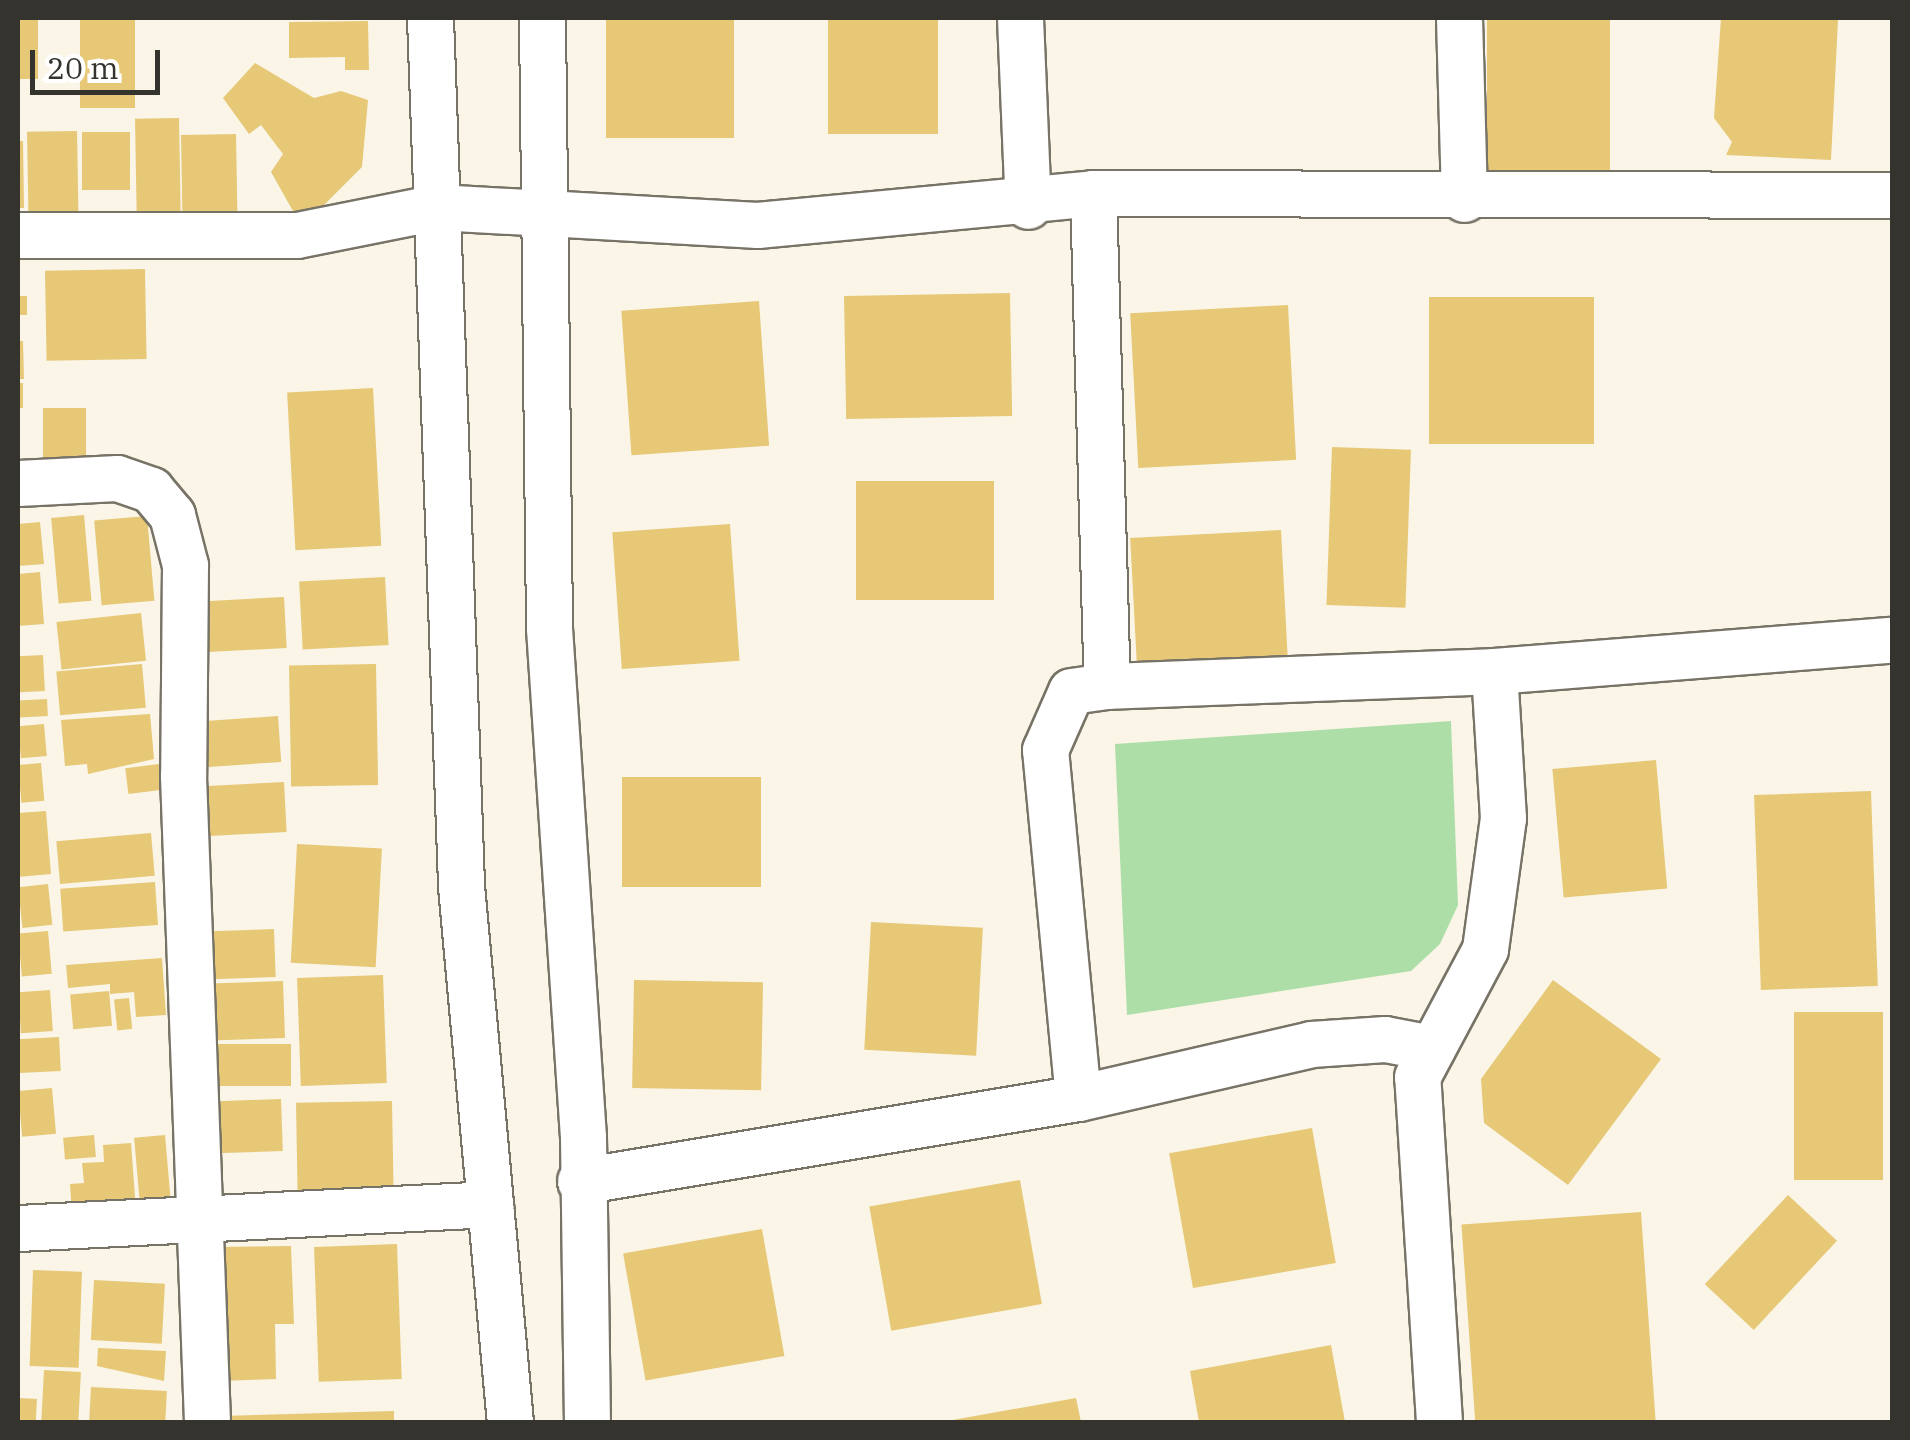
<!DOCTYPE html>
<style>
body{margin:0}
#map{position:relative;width:1910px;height:1440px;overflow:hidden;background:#faf5e7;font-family:"IBM Plex Serif",serif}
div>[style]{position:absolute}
.green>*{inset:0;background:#addea8}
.building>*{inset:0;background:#e6c877;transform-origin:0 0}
.roads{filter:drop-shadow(2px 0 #777366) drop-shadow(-2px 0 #777366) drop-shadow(0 2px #777366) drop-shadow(0 -2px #777366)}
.minor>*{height:45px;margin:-22.5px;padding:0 22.5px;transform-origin:22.5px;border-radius:22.5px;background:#fff}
span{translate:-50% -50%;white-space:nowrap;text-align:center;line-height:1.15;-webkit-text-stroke:8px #fff;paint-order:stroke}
.frame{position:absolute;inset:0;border:20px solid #35332e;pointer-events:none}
.scale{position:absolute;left:30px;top:50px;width:130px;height:45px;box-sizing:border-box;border:5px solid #35332e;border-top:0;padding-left:12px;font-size:30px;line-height:35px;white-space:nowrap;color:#35332e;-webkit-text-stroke:8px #fff;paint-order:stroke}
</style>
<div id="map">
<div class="green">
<i style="clip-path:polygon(1451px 721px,1458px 905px,1440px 944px,1411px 971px,1127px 1015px,1115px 744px)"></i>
</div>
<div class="building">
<i style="left:18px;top:18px;width:20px;height:61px"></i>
<i style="left:80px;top:18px;width:55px;height:90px"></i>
<i style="left:606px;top:18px;width:128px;height:120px"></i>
<i style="left:828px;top:18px;width:110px;height:116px"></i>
<i style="left:1487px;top:18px;width:123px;height:167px"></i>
<i style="clip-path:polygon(1721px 18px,1838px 20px,1831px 160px,1726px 155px,1732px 142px,1714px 118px)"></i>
<i style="clip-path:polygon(368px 21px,369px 70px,345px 70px,345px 57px,289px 58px,289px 22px)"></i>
<i style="clip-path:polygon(255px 63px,314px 98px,341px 91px,368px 100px,362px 167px,302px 227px,271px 172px,283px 154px,261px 125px,249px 134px,223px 98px)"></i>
<i style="left:179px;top:118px;width:96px;height:44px;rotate:89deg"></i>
<i style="left:77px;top:131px;width:92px;height:50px;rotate:89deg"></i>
<i style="left:82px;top:132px;width:48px;height:58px"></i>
<i style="left:236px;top:134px;width:92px;height:55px;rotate:89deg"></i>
<i style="clip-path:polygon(18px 141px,23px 141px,24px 208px,18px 208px)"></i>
<i style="left:145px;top:269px;width:90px;height:100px;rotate:89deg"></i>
<i style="left:1010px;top:293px;width:123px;height:166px;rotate:89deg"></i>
<i style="left:18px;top:296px;width:9px;height:19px"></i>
<i style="left:1429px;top:297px;width:165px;height:147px"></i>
<i style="left:759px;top:301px;width:145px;height:138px;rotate:86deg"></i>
<i style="left:1288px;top:305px;width:155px;height:158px;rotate:87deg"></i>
<i style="clip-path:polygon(18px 341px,23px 341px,24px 379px,18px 379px)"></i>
<i style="left:18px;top:383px;width:5px;height:25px"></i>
<i style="left:373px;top:388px;width:158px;height:86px;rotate:87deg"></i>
<i style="left:43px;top:408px;width:43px;height:66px"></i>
<i style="left:1332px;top:447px;width:79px;height:158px;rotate:2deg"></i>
<i style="left:994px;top:481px;width:119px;height:138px;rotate:90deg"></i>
<i style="left:84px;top:515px;width:86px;height:33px;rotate:85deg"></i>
<i style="left:147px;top:516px;width:85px;height:53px;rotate:85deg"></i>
<i style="clip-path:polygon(40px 522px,44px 564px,18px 566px,18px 524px)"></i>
<i style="left:730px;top:524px;width:137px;height:118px;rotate:86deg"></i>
<i style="left:1281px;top:530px;width:138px;height:151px;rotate:87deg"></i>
<i style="clip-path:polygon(40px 572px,44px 624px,18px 626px,18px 574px)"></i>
<i style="left:385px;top:577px;width:68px;height:86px;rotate:87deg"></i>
<i style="left:284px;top:597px;width:51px;height:79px;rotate:87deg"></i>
<i style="left:141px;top:613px;width:48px;height:85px;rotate:84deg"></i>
<i style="left:43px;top:655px;width:36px;height:25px;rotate:87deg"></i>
<i style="left:142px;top:664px;width:44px;height:86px;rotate:85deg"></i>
<i style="left:376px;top:664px;width:121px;height:87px;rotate:89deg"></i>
<i style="left:47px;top:699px;width:17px;height:29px;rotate:87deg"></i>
<i style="clip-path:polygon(150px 714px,154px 759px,88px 774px,87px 764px,65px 766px,61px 720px)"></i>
<i style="left:278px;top:716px;width:46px;height:80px;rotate:86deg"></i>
<i style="left:44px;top:724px;width:32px;height:26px;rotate:85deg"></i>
<i style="left:1656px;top:760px;width:129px;height:104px;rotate:85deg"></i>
<i style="left:41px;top:763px;width:38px;height:23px;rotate:85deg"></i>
<i style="left:159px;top:764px;width:26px;height:34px;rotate:83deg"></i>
<i style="left:622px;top:777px;width:139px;height:110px"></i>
<i style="left:284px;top:782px;width:50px;height:91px;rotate:87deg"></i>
<i style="left:1871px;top:791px;width:195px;height:117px;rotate:88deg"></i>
<i style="clip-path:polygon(46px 811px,51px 874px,18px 877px,18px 813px)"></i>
<i style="left:151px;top:833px;width:43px;height:95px;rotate:85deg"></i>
<i style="left:297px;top:844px;width:85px;height:119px;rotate:3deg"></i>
<i style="left:155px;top:882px;width:43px;height:95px;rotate:86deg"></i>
<i style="left:48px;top:884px;width:41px;height:30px;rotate:84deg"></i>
<i style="left:871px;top:922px;width:112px;height:128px;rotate:3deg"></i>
<i style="left:274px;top:929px;width:48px;height:71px;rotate:88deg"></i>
<i style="left:48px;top:931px;width:43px;height:30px;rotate:85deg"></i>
<i style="clip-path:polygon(162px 958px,166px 1015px,136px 1017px,134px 992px,110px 994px,110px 984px,68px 988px,66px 965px)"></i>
<i style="left:383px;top:975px;width:108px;height:86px;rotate:88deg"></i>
<i style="left:634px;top:980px;width:129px;height:108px;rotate:1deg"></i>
<i style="clip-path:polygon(1553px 980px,1661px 1059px,1568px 1185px,1484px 1123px,1481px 1079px)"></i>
<i style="left:283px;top:981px;width:57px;height:81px;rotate:88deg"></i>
<i style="left:50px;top:990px;width:41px;height:32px;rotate:86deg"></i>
<i style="left:109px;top:991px;width:35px;height:39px;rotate:85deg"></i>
<i style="left:129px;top:998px;width:31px;height:15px;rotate:84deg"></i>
<i style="left:1794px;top:1012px;width:89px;height:168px"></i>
<i style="left:59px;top:1037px;width:34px;height:41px;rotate:87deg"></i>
<i style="left:291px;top:1044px;width:42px;height:84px;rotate:90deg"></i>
<i style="left:52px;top:1088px;width:46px;height:34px;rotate:85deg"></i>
<i style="left:281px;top:1099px;width:52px;height:76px;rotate:88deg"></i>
<i style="left:392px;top:1101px;width:105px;height:96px;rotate:89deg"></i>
<i style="left:1312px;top:1128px;width:137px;height:145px;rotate:80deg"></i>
<i style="left:94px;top:1135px;width:22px;height:31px;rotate:85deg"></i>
<i style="left:165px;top:1135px;width:79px;height:31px;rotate:85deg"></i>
<i style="clip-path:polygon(131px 1143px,136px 1210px,72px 1214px,70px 1184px,84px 1183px,82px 1163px,104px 1162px,103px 1145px)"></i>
<i style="left:1020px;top:1180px;width:126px;height:153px;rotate:80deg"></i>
<i style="left:1788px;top:1195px;width:67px;height:122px;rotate:43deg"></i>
<i style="left:1641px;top:1212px;width:210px;height:180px;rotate:86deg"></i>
<i style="left:762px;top:1229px;width:129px;height:141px;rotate:80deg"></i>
<i style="left:397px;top:1244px;width:135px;height:83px;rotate:88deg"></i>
<i style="clip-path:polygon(291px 1246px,294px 1324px,275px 1324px,276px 1379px,216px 1381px,212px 1247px)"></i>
<i style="left:33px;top:1270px;width:49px;height:96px;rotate:2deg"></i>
<i style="left:94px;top:1280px;width:71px;height:60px;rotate:3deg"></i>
<i style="clip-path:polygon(1331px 1345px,1345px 1422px,1199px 1422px,1190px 1371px)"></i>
<i style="clip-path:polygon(98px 1348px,166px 1351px,164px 1381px,97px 1366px)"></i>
<i style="left:44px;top:1370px;width:37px;height:52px;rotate:3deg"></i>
<i style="left:91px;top:1387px;width:76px;height:35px;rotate:3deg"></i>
<i style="left:18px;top:1398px;width:19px;height:24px;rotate:3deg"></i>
<i style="clip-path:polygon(1076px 1398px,1081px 1422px,947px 1422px,947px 1421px)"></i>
<i style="clip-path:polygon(394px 1411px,394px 1422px,223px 1422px,223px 1416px)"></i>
</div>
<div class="roads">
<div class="minor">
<i style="left:430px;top:18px;width:869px;rotate:87.95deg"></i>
<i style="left:461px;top:886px;width:538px;rotate:84.78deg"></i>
<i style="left:542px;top:18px;width:610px;rotate:89.34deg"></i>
<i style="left:549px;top:628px;width:510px;rotate:86.18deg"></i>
<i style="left:583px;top:1137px;width:285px;rotate:89.2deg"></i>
<i style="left:1020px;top:18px;width:188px;rotate:87.6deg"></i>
<i style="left:1459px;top:18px;width:181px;rotate:88.4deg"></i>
<i style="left:1093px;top:193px;width:493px;rotate:88.4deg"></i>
<i style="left:1107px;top:686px;width:387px;rotate:-2.2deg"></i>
<i style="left:1494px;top:671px;width:399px;rotate:-4.5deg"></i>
<i style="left:18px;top:235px;width:279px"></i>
<i style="left:297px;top:235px;width:143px;rotate:-11.3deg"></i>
<i style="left:437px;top:207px;width:321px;rotate:3.2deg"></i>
<i style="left:757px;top:225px;width:338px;rotate:-5.4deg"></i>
<i style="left:1093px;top:193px;width:799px;rotate:0.14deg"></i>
<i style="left:18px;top:483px;width:99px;rotate:-2.9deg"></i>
<i style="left:117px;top:478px;width:36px;rotate:19deg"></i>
<i style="left:151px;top:490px;width:33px;rotate:50deg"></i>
<i style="left:172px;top:515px;width:52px;rotate:75.4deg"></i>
<i style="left:185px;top:565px;width:211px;rotate:90.5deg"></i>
<i style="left:183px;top:776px;width:646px;rotate:87.87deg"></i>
<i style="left:1078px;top:1098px;width:350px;rotate:-95.4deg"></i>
<i style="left:1045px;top:750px;width:64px;rotate:-66.2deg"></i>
<i style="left:1071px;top:691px;width:36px;rotate:-8deg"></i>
<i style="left:580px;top:1181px;width:505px;rotate:-9.46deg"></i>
<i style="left:1078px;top:1098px;width:239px;rotate:-13deg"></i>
<i style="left:1311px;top:1044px;width:74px;rotate:-3.9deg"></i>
<i style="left:1385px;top:1039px;width:48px;rotate:10.8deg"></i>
<i style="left:18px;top:1228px;width:473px;rotate:-2.9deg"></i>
<i style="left:1439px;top:1422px;width:346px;rotate:-93.6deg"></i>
<i style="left:1417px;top:1077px;width:145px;rotate:-62deg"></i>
<i style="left:1485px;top:949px;width:132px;rotate:-82.2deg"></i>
<i style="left:1503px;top:818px;width:147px;rotate:-93.5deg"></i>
</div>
</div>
<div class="frame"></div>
<div class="scale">20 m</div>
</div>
